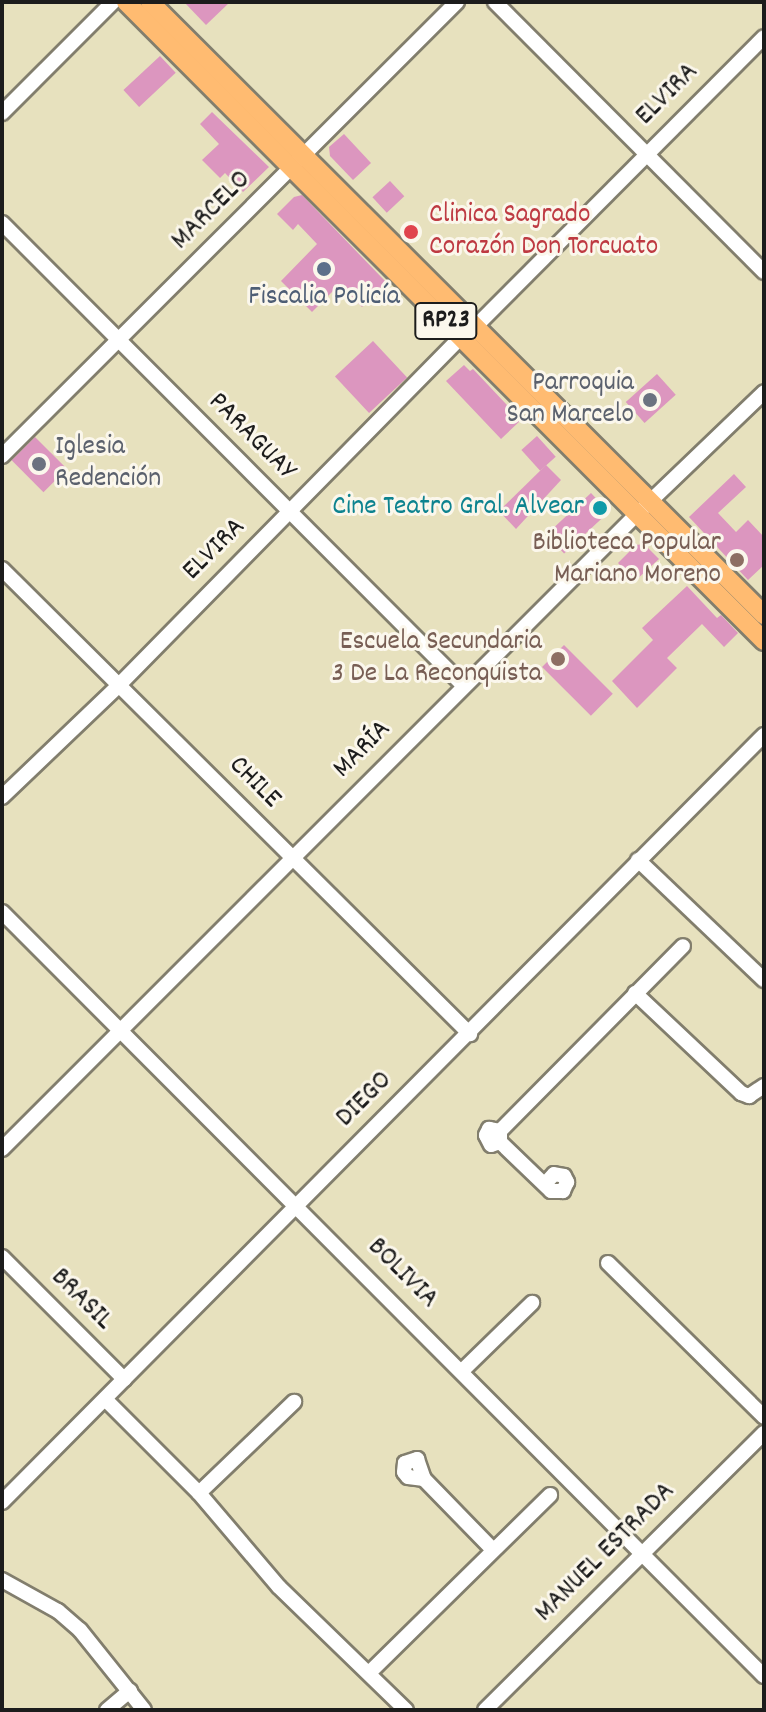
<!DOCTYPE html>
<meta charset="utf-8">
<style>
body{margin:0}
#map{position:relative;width:766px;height:1712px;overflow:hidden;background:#e7e1be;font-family:Dekko,sans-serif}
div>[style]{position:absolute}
.building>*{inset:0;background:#dc96bf;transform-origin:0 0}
.roads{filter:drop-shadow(2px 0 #827e6d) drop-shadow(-2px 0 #827e6d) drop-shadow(0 2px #827e6d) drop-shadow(0 -2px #827e6d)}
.minor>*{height:14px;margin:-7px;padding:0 7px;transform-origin:7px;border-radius:7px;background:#fff}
.major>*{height:18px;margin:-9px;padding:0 9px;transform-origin:9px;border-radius:9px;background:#ffbb71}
.dots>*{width:22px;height:22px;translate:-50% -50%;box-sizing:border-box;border:4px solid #fbf7ec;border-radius:50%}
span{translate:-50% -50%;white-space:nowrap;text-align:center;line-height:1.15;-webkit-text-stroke:6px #fbf7ec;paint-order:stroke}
.shield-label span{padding:2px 6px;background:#fbf7ec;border:2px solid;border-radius:6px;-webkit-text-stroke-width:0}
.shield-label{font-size:26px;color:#1c1c1c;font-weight:700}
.street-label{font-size:28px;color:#1c1c1c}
.health-label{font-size:28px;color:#be3a42}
.left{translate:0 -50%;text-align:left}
.service-label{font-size:28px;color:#4e5e75}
.worship-label{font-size:28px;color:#5b616d}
.right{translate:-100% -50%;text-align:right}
.culture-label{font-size:28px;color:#0d838f}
.education-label{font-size:28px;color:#785e54}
.frame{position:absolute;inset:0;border:4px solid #1c1c1c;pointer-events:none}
</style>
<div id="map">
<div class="building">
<i style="clip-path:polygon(184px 2px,230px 2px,206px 25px)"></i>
<i style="left:160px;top:56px;width:23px;height:50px;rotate:47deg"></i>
<i style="clip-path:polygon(212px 112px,269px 167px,243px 192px,225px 173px,220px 178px,202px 160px,219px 144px,200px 124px)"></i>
<i style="clip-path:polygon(344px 134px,371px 163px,353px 180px,330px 156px,329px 147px)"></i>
<i style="left:390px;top:181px;width:21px;height:24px;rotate:47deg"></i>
<i style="clip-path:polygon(302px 195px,386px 282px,362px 307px,339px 285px,312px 312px,281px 281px,317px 244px,298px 224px,293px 230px,277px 214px,294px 197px)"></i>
<i style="left:373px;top:341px;width:50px;height:52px;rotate:47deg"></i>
<i style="clip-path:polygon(464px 365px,470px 371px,473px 369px,521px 420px,501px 439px,446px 381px)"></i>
<i style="left:657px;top:374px;width:28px;height:42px;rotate:48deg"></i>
<i style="left:537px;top:436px;width:28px;height:21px;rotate:48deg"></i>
<i style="left:35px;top:437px;width:45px;height:33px;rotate:45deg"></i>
<i style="clip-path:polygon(546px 465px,561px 480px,516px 529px,499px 511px)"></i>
<i style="clip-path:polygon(734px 474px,746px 487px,718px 513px,736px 532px,748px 520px,764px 537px,764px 565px,748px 580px,689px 517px)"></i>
<i style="left:591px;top:493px;width:26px;height:61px;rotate:47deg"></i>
<i style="clip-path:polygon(644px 544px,659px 559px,635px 581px,618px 563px,636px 545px)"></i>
<i style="clip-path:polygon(687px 586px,717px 618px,721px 615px,738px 633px,724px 647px,702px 624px,667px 658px,677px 668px,637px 708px,612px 681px,653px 640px,642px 628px)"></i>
<i style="left:564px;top:645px;width:69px;height:31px;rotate:45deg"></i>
</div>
<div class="roads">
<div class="minor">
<i style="left:495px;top:2px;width:381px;rotate:45.1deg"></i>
<i style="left:2px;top:113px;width:157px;rotate:-45deg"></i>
<i style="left:2px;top:223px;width:654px;rotate:45.06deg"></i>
<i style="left:475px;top:327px;width:409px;rotate:-45.1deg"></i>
<i style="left:2px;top:456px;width:643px;rotate:-44.94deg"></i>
<i style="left:2px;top:569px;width:660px;rotate:44.82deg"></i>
<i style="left:2px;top:797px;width:162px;rotate:-43.7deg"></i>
<i style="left:119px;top:685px;width:489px;rotate:-45.5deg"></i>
<i style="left:638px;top:860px;width:174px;rotate:43.6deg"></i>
<i style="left:2px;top:912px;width:1079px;rotate:45.08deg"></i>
<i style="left:635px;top:993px;width:146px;rotate:43.3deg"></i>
<i style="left:741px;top:1093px;width:9px;rotate:21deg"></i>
<i style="left:749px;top:1096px;width:18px;rotate:-34deg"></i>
<i style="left:500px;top:1142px;width:9px;rotate:162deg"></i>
<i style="left:491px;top:1145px;width:11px;rotate:-117deg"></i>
<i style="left:486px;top:1135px;width:7px;rotate:-63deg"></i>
<i style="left:489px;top:1129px;width:11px;rotate:10deg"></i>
<i style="left:2px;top:1149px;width:898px;rotate:-45deg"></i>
<i style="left:637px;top:514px;width:176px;rotate:-43.8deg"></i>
<i style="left:545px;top:1184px;width:13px;rotate:-48deg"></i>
<i style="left:554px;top:1174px;width:10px;rotate:11deg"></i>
<i style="left:564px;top:1176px;width:7px;rotate:63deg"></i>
<i style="left:567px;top:1182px;width:10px;rotate:114deg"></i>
<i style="left:563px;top:1191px;width:12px;rotate:180deg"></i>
<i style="left:551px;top:1191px;width:71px;rotate:-136.1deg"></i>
<i style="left:500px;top:1142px;width:11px;rotate:-90deg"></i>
<i style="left:500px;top:1131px;width:260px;rotate:-45.3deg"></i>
<i style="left:2px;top:1257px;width:173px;rotate:45deg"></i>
<i style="left:608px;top:1263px;width:219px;rotate:44.6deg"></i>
<i style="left:462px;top:1371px;width:98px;rotate:-44.2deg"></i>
<i style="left:105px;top:1399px;width:133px;rotate:45deg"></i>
<i style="left:199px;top:1493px;width:123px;rotate:49.6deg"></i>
<i style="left:279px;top:1587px;width:177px;rotate:44.1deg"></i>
<i style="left:424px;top:1479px;width:16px;rotate:-173deg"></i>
<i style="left:408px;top:1477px;width:6px;rotate:-129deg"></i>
<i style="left:404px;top:1472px;width:9px;rotate:-84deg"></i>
<i style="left:405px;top:1463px;width:13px;rotate:-18deg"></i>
<i style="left:417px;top:1459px;width:21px;rotate:71deg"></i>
<i style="left:424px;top:1479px;width:99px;rotate:45.8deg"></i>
<i style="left:199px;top:1493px;width:132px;rotate:-43.8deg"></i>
<i style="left:2px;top:1502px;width:1081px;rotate:-45.19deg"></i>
<i style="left:2px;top:1580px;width:64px;rotate:29deg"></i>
<i style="left:58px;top:1611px;width:29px;rotate:41deg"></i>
<i style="left:80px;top:1630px;width:102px;rotate:51.3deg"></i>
<i style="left:369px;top:1673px;width:254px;rotate:-44.5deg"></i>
<i style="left:107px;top:1710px;width:30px;rotate:-40deg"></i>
<i style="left:485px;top:1710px;width:393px;rotate:-44.8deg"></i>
</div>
<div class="major">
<i style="left:126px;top:2px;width:903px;rotate:45.04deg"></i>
<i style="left:150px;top:2px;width:868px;rotate:44.95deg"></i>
</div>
</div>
<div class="dots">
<i style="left:411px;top:232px;background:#e0444e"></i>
<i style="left:324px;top:269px;background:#5c6f8a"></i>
<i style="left:650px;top:400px;background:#6b7280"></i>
<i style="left:39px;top:464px;background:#6b7280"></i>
<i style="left:600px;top:508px;background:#0f9aa8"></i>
<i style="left:737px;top:560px;background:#8d6e63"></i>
<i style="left:558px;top:659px;background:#8d6e63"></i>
</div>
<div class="shield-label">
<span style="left:446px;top:321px">RP23</span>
</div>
<div class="street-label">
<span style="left:668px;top:95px;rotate:-45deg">ELVIRA</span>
<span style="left:212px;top:211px;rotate:-45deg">MARCELO</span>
<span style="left:251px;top:437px;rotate:45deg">PARAGUAY</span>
<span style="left:215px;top:550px;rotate:-45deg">ELVIRA</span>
<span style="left:363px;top:750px;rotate:-45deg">MARÍA</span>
<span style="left:254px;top:783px;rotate:45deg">CHILE</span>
<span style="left:365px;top:1100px;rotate:-45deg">DIEGO</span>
<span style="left:402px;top:1274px;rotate:45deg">BOLIVIA</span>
<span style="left:81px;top:1300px;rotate:45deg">BRASIL</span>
<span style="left:606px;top:1553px;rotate:-45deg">MANUEL ESTRADA</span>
</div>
<div class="health-label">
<span class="left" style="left:429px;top:232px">Clinica Sagrado<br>Corazón Don Torcuato</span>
</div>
<div class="service-label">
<span style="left:324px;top:298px">Fiscalia Policía</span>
</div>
<div class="worship-label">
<span class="right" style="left:634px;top:400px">Parroquia<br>San Marcelo</span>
<span class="left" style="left:55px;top:464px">Iglesia<br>Redención</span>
</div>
<div class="culture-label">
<span class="right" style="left:584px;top:508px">Cine Teatro Gral. Alvear</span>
</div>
<div class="education-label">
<span class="right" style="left:721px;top:560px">Biblioteca Popular<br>Mariano Moreno</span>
<span class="right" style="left:542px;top:659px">Escuela Secundaria<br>3 De La Reconquista</span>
</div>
<div class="frame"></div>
</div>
